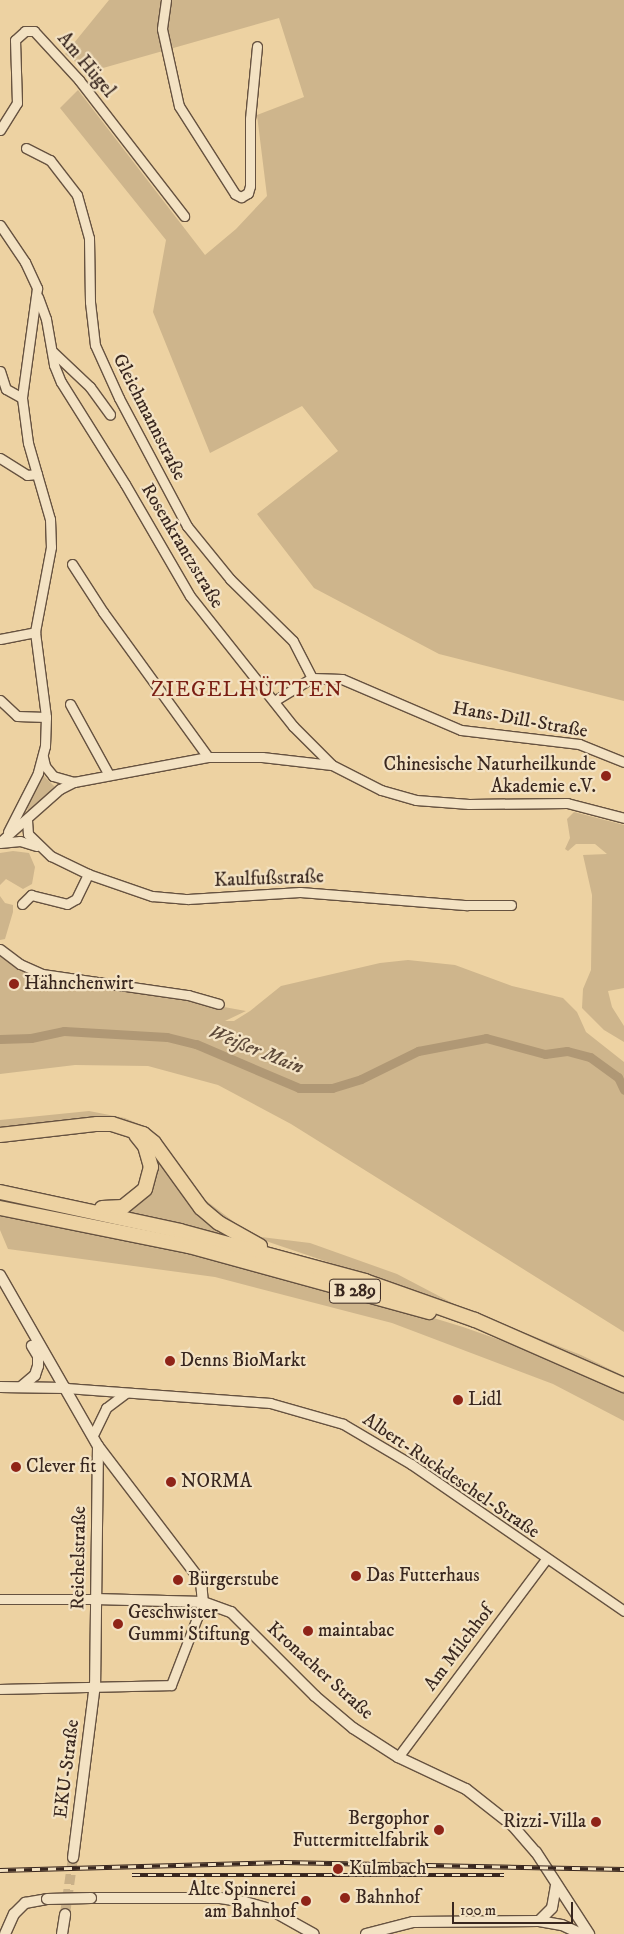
<!DOCTYPE html>
<meta charset="utf-8">
<style>
body{margin:0}
#map{position:relative;width:624px;height:1934px;overflow:hidden;background:#edd2a2;font-family:"IM FELL DW Pica",serif}
div>[style]{position:absolute}
.green>*{inset:0;background:#ceb58c}
.canal>*{height:9px;margin:-4.5px;padding:0 4.5px;transform-origin:4.5px;border-radius:4.5px;background:#b09875}
.tertiary-tunnel>*{height:10px;margin-top:-5px;transform-origin:0;background:repeating-linear-gradient(90deg,#c9b088 0 10px,transparent 0 15px)}
.roads{filter:drop-shadow(1px 0 #665240) drop-shadow(-1px 0 #665240) drop-shadow(0 1px #665240) drop-shadow(0 -1px #665240)}
.minor>*{height:9px;margin:-4.5px;padding:0 4.5px;transform-origin:4.5px;border-radius:4.5px;background:#f3e2c3}
.tertiary>*{height:10px;margin:-5px;padding:0 5px;transform-origin:5px;border-radius:5px;background:#f3e2c3}
.trunk>*{height:14px;margin:-7px;padding:0 7px;transform-origin:7px;border-radius:7px;background:#edd2a2}
.rail>*{height:4.5px;margin-top:-2.25px;transform-origin:0;background:repeating-linear-gradient(90deg,#f3e2c3 0 8px,#39271f 0 16px);box-sizing:border-box;border-block:1px solid #39271f}
.bridges{filter:drop-shadow(1px 0 #665240) drop-shadow(-1px 0 #665240) drop-shadow(0 1px #665240) drop-shadow(0 -1px #665240)}
.tertiary-bridge>*{height:10px;margin:-5px;padding:0 5px;transform-origin:5px;border-radius:5px;background:#f3e2c3}
.dots>*{width:14px;height:14px;translate:-50% -50%;box-sizing:border-box;border:2px solid #f3e2c3;border-radius:50%}
span{translate:-50% -50%;white-space:nowrap;text-align:center;line-height:1.15;-webkit-text-stroke:4.5px #f3e2c3;paint-order:stroke}
.shield-label span{padding:1px 4px;background:#f3e2c3;border:1px solid;border-radius:4px;-webkit-text-stroke-width:0}
.shield-label{font-size:18px;color:#39271f;font-weight:700}
.street-label{font-size:19px;color:#39271f}
.poi-label{font-size:19px;color:#39271f}
.right{translate:-100% -50%;text-align:right}
.left{translate:0 -50%;text-align:left}
.water-label{font-size:20px;color:#5d4939;font-style:italic}
.quarter-label{font-size:21px;color:#7a1f14;letter-spacing:1px}
.scale{position:absolute;left:452px;top:1902px;width:121px;height:22px;box-sizing:border-box;border:2px solid #39271f;border-top:0;padding-left:6px;font-size:15px;line-height:18px;white-space:nowrap;color:#39271f;-webkit-text-stroke:4px #f3e2c3;paint-order:stroke}
</style>
<div id="map">
<div class="green">
<i style="clip-path:polygon(109px 0,624px 0,624px 701px,439px 654px,314px 588px,257px 514px,338px 451px,302px 406px,210px 453px,153px 312px,166px 240px,60px 108px,78px 90px,205px 255px,236px 229px,267px 196px,257px 115px,304px 97px,279px 18px,89px 72px,65px 54px)"></i>
<i style="clip-path:polygon(43px 775px,56px 788px,28px 811px,27px 808px)"></i>
<i style="clip-path:polygon(574px 812px,624px 825px,624px 988px,608px 991px,612px 1007px,624px 1026px,624px 1042px,604px 1030px,582px 1008px,583px 989px,591px 970px,592px 895px,583px 855px,607px 854px,595px 844px,576px 844px,568px 851px,565px 849px,570px 838px,567px 819px)"></i>
<i style="clip-path:polygon(13px 851px,29px 853px,35px 867px,32px 884px,23px 889px,6px 879px,0 885px,0 853px)"></i>
<i style="clip-path:polygon(0 896px,5px 903px,13px 905px,13px 912px,5px 939px,0 940px)"></i>
<i style="clip-path:polygon(0 952px,42px 974px,246px 1011px,225px 1021px,234px 1021px,250px 1011px,281px 986px,380px 963px,408px 960px,455px 965px,512px 986px,563px 998px,577px 1012px,586px 1032px,624px 1062px,624px 1332px,291px 1124px,218px 1085px,148px 1066px,75px 1065px,0 1074px)"></i>
<i style="clip-path:polygon(89px 1111px,125px 1118px,146px 1127px,164px 1144px,200px 1196px,238px 1225px,261px 1237px,310px 1243px,397px 1274px,458px 1306px,581px 1355px,624px 1376px,624px 1380px,375px 1278px,248px 1235px,216px 1216px,137px 1125px,112px 1118px,0 1127px,0 1120px)"></i>
<i style="clip-path:polygon(152px 1152px,239px 1242px,121px 1215px,135px 1205px)"></i>
<i style="clip-path:polygon(11px 1215px,157px 1244px,391px 1305px,463px 1327px,526px 1349px,624px 1391px,624px 1421px,553px 1384px,392px 1323px,215px 1277px,8px 1249px,0 1230px,0 1216px,11px 1218px)"></i>
</div>
<div class="canal">
<i style="left:0;top:1039px;width:31px;rotate:-2deg"></i>
<i style="left:31px;top:1038px;width:34px;rotate:-12deg"></i>
<i style="left:64px;top:1031px;width:103px;rotate:3.3deg"></i>
<i style="left:167px;top:1037px;width:30px;rotate:14deg"></i>
<i style="left:196px;top:1044px;width:112px;rotate:23.1deg"></i>
<i style="left:299px;top:1088px;width:33px"></i>
<i style="left:332px;top:1088px;width:30px;rotate:-17deg"></i>
<i style="left:361px;top:1079px;width:64px;rotate:-26.2deg"></i>
<i style="left:418px;top:1051px;width:69px;rotate:-10.8deg"></i>
<i style="left:486px;top:1038px;width:61px;rotate:15.2deg"></i>
<i style="left:545px;top:1054px;width:22px;rotate:-8deg"></i>
<i style="left:567px;top:1051px;width:24px;rotate:15deg"></i>
<i style="left:590px;top:1057px;width:34px;rotate:36deg"></i>
<i style="left:618px;top:1077px;width:14px;rotate:65deg"></i>
</div>
<div class="tertiary-tunnel">
<i style="left:65px;top:1914px;width:57px;rotate:-81.9deg"></i>
</div>
<div class="roads">
<div class="minor">
<i style="left:166px;top:0;width:29px;rotate:98deg"></i>
<i style="left:162px;top:29px;width:79px;rotate:77.6deg"></i>
<i style="left:179px;top:106px;width:104px;rotate:57.5deg"></i>
<i style="left:235px;top:194px;width:7px;rotate:27deg"></i>
<i style="left:241px;top:197px;width:8px;rotate:-30deg"></i>
<i style="left:248px;top:193px;width:7px;rotate:-74deg"></i>
<i style="left:250px;top:186px;width:67px;rotate:-90deg"></i>
<i style="left:250px;top:119px;width:73px;rotate:-84.5deg"></i>
<i style="left:0;top:130px;width:32px;rotate:-58deg"></i>
<i style="left:17px;top:103px;width:63px;rotate:-91.8deg"></i>
<i style="left:15px;top:40px;width:13px;rotate:-42deg"></i>
<i style="left:25px;top:31px;width:9px"></i>
<i style="left:34px;top:31px;width:67px;rotate:47.4deg"></i>
<i style="left:79px;top:80px;width:172px;rotate:52.3deg"></i>
<i style="left:26px;top:148px;width:27px;rotate:27deg"></i>
<i style="left:50px;top:160px;width:44px;rotate:52.4deg"></i>
<i style="left:77px;top:195px;width:45px;rotate:74.4deg"></i>
<i style="left:89px;top:238px;width:64px;rotate:89.1deg"></i>
<i style="left:90px;top:302px;width:43px;rotate:83.4deg"></i>
<i style="left:95px;top:345px;width:58px;rotate:65.6deg"></i>
<i style="left:119px;top:398px;width:145px;rotate:62deg"></i>
<i style="left:187px;top:526px;width:68px;rotate:50.9deg"></i>
<i style="left:230px;top:579px;width:88px;rotate:44.5deg"></i>
<i style="left:293px;top:641px;width:42px;rotate:62.8deg"></i>
<i style="left:0;top:225px;width:45px;rotate:56deg"></i>
<i style="left:25px;top:262px;width:29px;rotate:65deg"></i>
<i style="left:37px;top:288px;width:111px;rotate:97.8deg"></i>
<i style="left:22px;top:398px;width:45px;rotate:82.4deg"></i>
<i style="left:28px;top:443px;width:79px;rotate:73.9deg"></i>
<i style="left:50px;top:519px;width:28px;rotate:88deg"></i>
<i style="left:51px;top:547px;width:86px;rotate:100.7deg"></i>
<i style="left:35px;top:632px;width:86px;rotate:82.6deg"></i>
<i style="left:46px;top:717px;width:29px;rotate:92deg"></i>
<i style="left:45px;top:746px;width:28px;rotate:105deg"></i>
<i style="left:38px;top:773px;width:66px;rotate:117deg"></i>
<i style="left:38px;top:297px;width:23px;rotate:70deg"></i>
<i style="left:46px;top:319px;width:47px;rotate:80.1deg"></i>
<i style="left:54px;top:365px;width:18px;rotate:68deg"></i>
<i style="left:61px;top:382px;width:120px;rotate:57.9deg"></i>
<i style="left:125px;top:484px;width:129px;rotate:59.9deg"></i>
<i style="left:190px;top:596px;width:166px;rotate:51.6deg"></i>
<i style="left:293px;top:726px;width:54px;rotate:45deg"></i>
<i style="left:53px;top:352px;width:51px;rotate:43.4deg"></i>
<i style="left:90px;top:387px;width:34px;rotate:54deg"></i>
<i style="left:0;top:371px;width:19px;rotate:72deg"></i>
<i style="left:6px;top:389px;width:18px;rotate:29deg"></i>
<i style="left:0;top:458px;width:32px;rotate:32deg"></i>
<i style="left:27px;top:475px;width:10px;rotate:-6deg"></i>
<i style="left:72px;top:564px;width:57px;rotate:57.1deg"></i>
<i style="left:103px;top:612px;width:179px;rotate:54.1deg"></i>
<i style="left:0;top:639px;width:36px;rotate:-11deg"></i>
<i style="left:0;top:700px;width:23px;rotate:43deg"></i>
<i style="left:17px;top:716px;width:29px;rotate:2deg"></i>
<i style="left:274px;top:701px;width:44px;rotate:-31.2deg"></i>
<i style="left:312px;top:678px;width:30px;rotate:2deg"></i>
<i style="left:342px;top:679px;width:129px;rotate:23.2deg"></i>
<i style="left:461px;top:730px;width:119px;rotate:6.8deg"></i>
<i style="left:579px;top:744px;width:48px;rotate:21.8deg"></i>
<i style="left:70px;top:704px;width:81px;rotate:61.2deg"></i>
<i style="left:43px;top:757px;width:9px;rotate:77deg"></i>
<i style="left:45px;top:766px;width:13px;rotate:51deg"></i>
<i style="left:53px;top:776px;width:22px;rotate:16deg"></i>
<i style="left:27px;top:820px;width:14px;rotate:86deg"></i>
<i style="left:28px;top:834px;width:32px;rotate:44deg"></i>
<i style="left:51px;top:856px;width:41px;rotate:25.9deg"></i>
<i style="left:88px;top:874px;width:68px;rotate:19deg"></i>
<i style="left:152px;top:896px;width:36px;rotate:5deg"></i>
<i style="left:188px;top:899px;width:112px;rotate:-3.6deg"></i>
<i style="left:300px;top:892px;width:168px;rotate:4.5deg"></i>
<i style="left:467px;top:905px;width:44px"></i>
<i style="left:0;top:842px;width:80px;rotate:-41.5deg"></i>
<i style="left:60px;top:789px;width:16px;rotate:-27deg"></i>
<i style="left:74px;top:782px;width:136px;rotate:-10.6deg"></i>
<i style="left:208px;top:757px;width:54px"></i>
<i style="left:262px;top:757px;width:70px;rotate:6.5deg"></i>
<i style="left:332px;top:765px;width:55px;rotate:27deg"></i>
<i style="left:381px;top:790px;width:36px;rotate:16deg"></i>
<i style="left:416px;top:800px;width:53px;rotate:4.3deg"></i>
<i style="left:469px;top:804px;width:98px;rotate:-0.6deg"></i>
<i style="left:567px;top:803px;width:59px;rotate:14.7deg"></i>
<i style="left:0;top:843px;width:20px;rotate:-6deg"></i>
<i style="left:20px;top:841px;width:17px;rotate:17deg"></i>
<i style="left:22px;top:904px;width:13px;rotate:-45deg"></i>
<i style="left:31px;top:895px;width:37px;rotate:14deg"></i>
<i style="left:67px;top:904px;width:10px;rotate:-29deg"></i>
<i style="left:76px;top:899px;width:28px;rotate:-64deg"></i>
<i style="left:0;top:949px;width:25px;rotate:37deg"></i>
<i style="left:20px;top:964px;width:24px;rotate:24deg"></i>
<i style="left:42px;top:974px;width:148px;rotate:8.2deg"></i>
<i style="left:188px;top:995px;width:32px;rotate:16deg"></i>
<i style="left:66px;top:1388px;width:205px;rotate:4.2deg"></i>
<i style="left:270px;top:1403px;width:76px;rotate:16deg"></i>
<i style="left:343px;top:1424px;width:79px;rotate:30.5deg"></i>
<i style="left:411px;top:1464px;width:259px;rotate:34.6deg"></i>
<i style="left:94px;top:1433px;width:28px;rotate:-64deg"></i>
<i style="left:106px;top:1408px;width:25px;rotate:-37deg"></i>
<i style="left:0;top:1599px;width:95px"></i>
<i style="left:0;top:1689px;width:171px;rotate:-1.3deg"></i>
<i style="left:171px;top:1685px;width:89px;rotate:-68.9deg"></i>
<i style="left:398px;top:1757px;width:247px;rotate:-53.2deg"></i>
</div>
<div class="tertiary">
<i style="left:0;top:1275px;width:197px;rotate:60.2deg"></i>
<i style="left:98px;top:1446px;width:238px;rotate:90.7deg"></i>
<i style="left:95px;top:1684px;width:175px;rotate:97.2deg"></i>
<i style="left:22px;top:1386px;width:17px;rotate:-40deg"></i>
<i style="left:35px;top:1375px;width:9px;rotate:-72deg"></i>
<i style="left:38px;top:1366px;width:10px;rotate:-90deg"></i>
<i style="left:38px;top:1356px;width:12px;rotate:-121deg"></i>
<i style="left:0;top:1387px;width:66px;rotate:0.9deg"></i>
<i style="left:98px;top:1446px;width:170px;rotate:52.7deg"></i>
<i style="left:201px;top:1581px;width:21px;rotate:85deg"></i>
<i style="left:95px;top:1599px;width:108px;rotate:1.6deg"></i>
<i style="left:203px;top:1602px;width:30px;rotate:20deg"></i>
<i style="left:231px;top:1612px;width:119px;rotate:45deg"></i>
<i style="left:315px;top:1696px;width:50px;rotate:40.1deg"></i>
<i style="left:353px;top:1728px;width:54px;rotate:32.8deg"></i>
<i style="left:398px;top:1757px;width:75px;rotate:25.2deg"></i>
<i style="left:466px;top:1789px;width:60px;rotate:38.2deg"></i>
<i style="left:513px;top:1826px;width:35px;rotate:49deg"></i>
<i style="left:536px;top:1852px;width:98px;rotate:57.1deg"></i>
<i style="left:91px;top:1898px;width:129px"></i>
<i style="left:220px;top:1898px;width:25px;rotate:9deg"></i>
<i style="left:245px;top:1902px;width:25px;rotate:16deg"></i>
<i style="left:269px;top:1909px;width:51px;rotate:29.1deg"></i>
<i style="left:539px;top:1921px;width:18px;rotate:-45deg"></i>
<i style="left:552px;top:1908px;width:22px;rotate:-80deg"></i>
<i style="left:5px;top:1934px;width:22px;rotate:-66deg"></i>
<i style="left:14px;top:1914px;width:16px;rotate:-45deg"></i>
<i style="left:25px;top:1903px;width:22px;rotate:-10deg"></i>
<i style="left:62px;top:1934px;width:20px;rotate:-81deg"></i>
<i style="left:366px;top:1934px;width:49px;rotate:-14.3deg"></i>
<i style="left:413px;top:1922px;width:126px;rotate:-0.5deg"></i>
<i style="left:539px;top:1921px;width:23px;rotate:10deg"></i>
<i style="left:562px;top:1925px;width:21px;rotate:25deg"></i>
</div>
<div class="trunk">
<i style="left:0;top:1135px;width:98px;rotate:-6.5deg"></i>
<i style="left:97px;top:1124px;width:15px"></i>
<i style="left:112px;top:1124px;width:33px;rotate:18deg"></i>
<i style="left:143px;top:1134px;width:14px;rotate:39deg"></i>
<i style="left:154px;top:1143px;width:80px;rotate:54.1deg"></i>
<i style="left:201px;top:1208px;width:23px;rotate:40deg"></i>
<i style="left:219px;top:1223px;width:47px;rotate:29.3deg"></i>
<i style="left:0;top:1192px;width:184px;rotate:12.2deg"></i>
<i style="left:180px;top:1231px;width:192px;rotate:15.1deg"></i>
<i style="left:365px;top:1281px;width:117px;rotate:19.5deg"></i>
<i style="left:475px;top:1320px;width:163px;rotate:23.6deg"></i>
<i style="left:0;top:1208px;width:193px;rotate:11.4deg"></i>
<i style="left:189px;top:1246px;width:249px;rotate:15.4deg"></i>
<i style="left:102px;top:1208px;width:21px;rotate:-3deg"></i>
<i style="left:123px;top:1207px;width:28px;rotate:-39deg"></i>
<i style="left:145px;top:1189px;width:23px;rotate:-75deg"></i>
<i style="left:151px;top:1167px;width:22px;rotate:-106deg"></i>
<i style="left:145px;top:1146px;width:14px;rotate:-129deg"></i>
</div>
</div>
<div class="rail">
<i style="left:0;top:1870px;width:284px;rotate:-1.6deg"></i>
<i style="left:284px;top:1862px;width:340px;rotate:1.2deg"></i>
<i style="left:132px;top:1875px;width:372px"></i>
</div>
<div class="bridges">
<div class="tertiary-bridge">
<i style="left:47px;top:1899px;width:44px;rotate:-1.3deg"></i>
</div>
</div>
<div class="dots">
<i style="left:606px;top:776px;background:#8f2418"></i>
<i style="left:14px;top:984px;background:#8f2418"></i>
<i style="left:170px;top:1361px;background:#8f2418"></i>
<i style="left:458px;top:1400px;background:#8f2418"></i>
<i style="left:16px;top:1467px;background:#8f2418"></i>
<i style="left:171px;top:1482px;background:#8f2418"></i>
<i style="left:356px;top:1576px;background:#8f2418"></i>
<i style="left:178px;top:1580px;background:#8f2418"></i>
<i style="left:118px;top:1624px;background:#8f2418"></i>
<i style="left:308px;top:1631px;background:#8f2418"></i>
<i style="left:596px;top:1822px;background:#8f2418"></i>
<i style="left:439px;top:1830px;background:#8f2418"></i>
<i style="left:338px;top:1869px;background:#8f2418"></i>
<i style="left:345px;top:1898px;background:#8f2418"></i>
<i style="left:306px;top:1901px;background:#8f2418"></i>
</div>
<div class="shield-label">
<span style="left:355px;top:1291px">B 289</span>
</div>
<div class="street-label">
<span style="left:86px;top:65px;rotate:50deg">Am Hügel</span>
<span style="left:149px;top:417px;rotate:63deg">Gleichmannstraße</span>
<span style="left:182px;top:546px;rotate:59deg">Rosenkrantzstraße</span>
<span style="left:520px;top:720px;rotate:10deg">Hans-Dill-Straße</span>
<span style="left:269px;top:879px;rotate:-2deg">Kaulfußstraße</span>
<span style="left:451px;top:1476px;rotate:34deg">Albert-Ruckdeschel-Straße</span>
<span style="left:79px;top:1558px;rotate:-89deg">Reichelstraße</span>
<span style="left:459px;top:1648px;rotate:-53deg">Am Milchhof</span>
<span style="left:320px;top:1671px;rotate:42deg">Kronacher Straße</span>
<span style="left:67px;top:1769px;rotate:-83deg">EKU-Straße</span>
</div>
<div class="poi-label">
<span class="right" style="left:596px;top:776px">Chinesische Naturheilkunde<br>Akademie e.V.</span>
<span class="left" style="left:24px;top:984px">Hähnchenwirt</span>
<span class="left" style="left:180px;top:1361px">Denns BioMarkt</span>
<span class="left" style="left:468px;top:1400px">Lidl</span>
<span class="left" style="left:26px;top:1467px">Clever fit</span>
<span class="left" style="left:181px;top:1482px">NORMA</span>
<span class="left" style="left:366px;top:1576px">Das Futterhaus</span>
<span class="left" style="left:188px;top:1580px">Bürgerstube</span>
<span class="left" style="left:128px;top:1624px">Geschwister<br>Gummi Stiftung</span>
<span class="left" style="left:318px;top:1631px">maintabac</span>
<span class="right" style="left:429px;top:1830px">Bergophor<br>Futtermittelfabrik</span>
<span class="right" style="left:586px;top:1822px">Rizzi-Villa</span>
<span class="left" style="left:349px;top:1869px">Kulmbach</span>
<span class="right" style="left:296px;top:1901px">Alte Spinnerei<br>am Bahnhof</span>
<span class="left" style="left:355px;top:1898px">Bahnhof</span>
</div>
<div class="water-label">
<span style="left:256px;top:1050px;rotate:22deg">Weißer Main</span>
</div>
<div class="quarter-label">
<span style="left:247px;top:690px">ZIEGELHÜTTEN</span>
</div>
<div class="scale">100 m</div>
</div>
